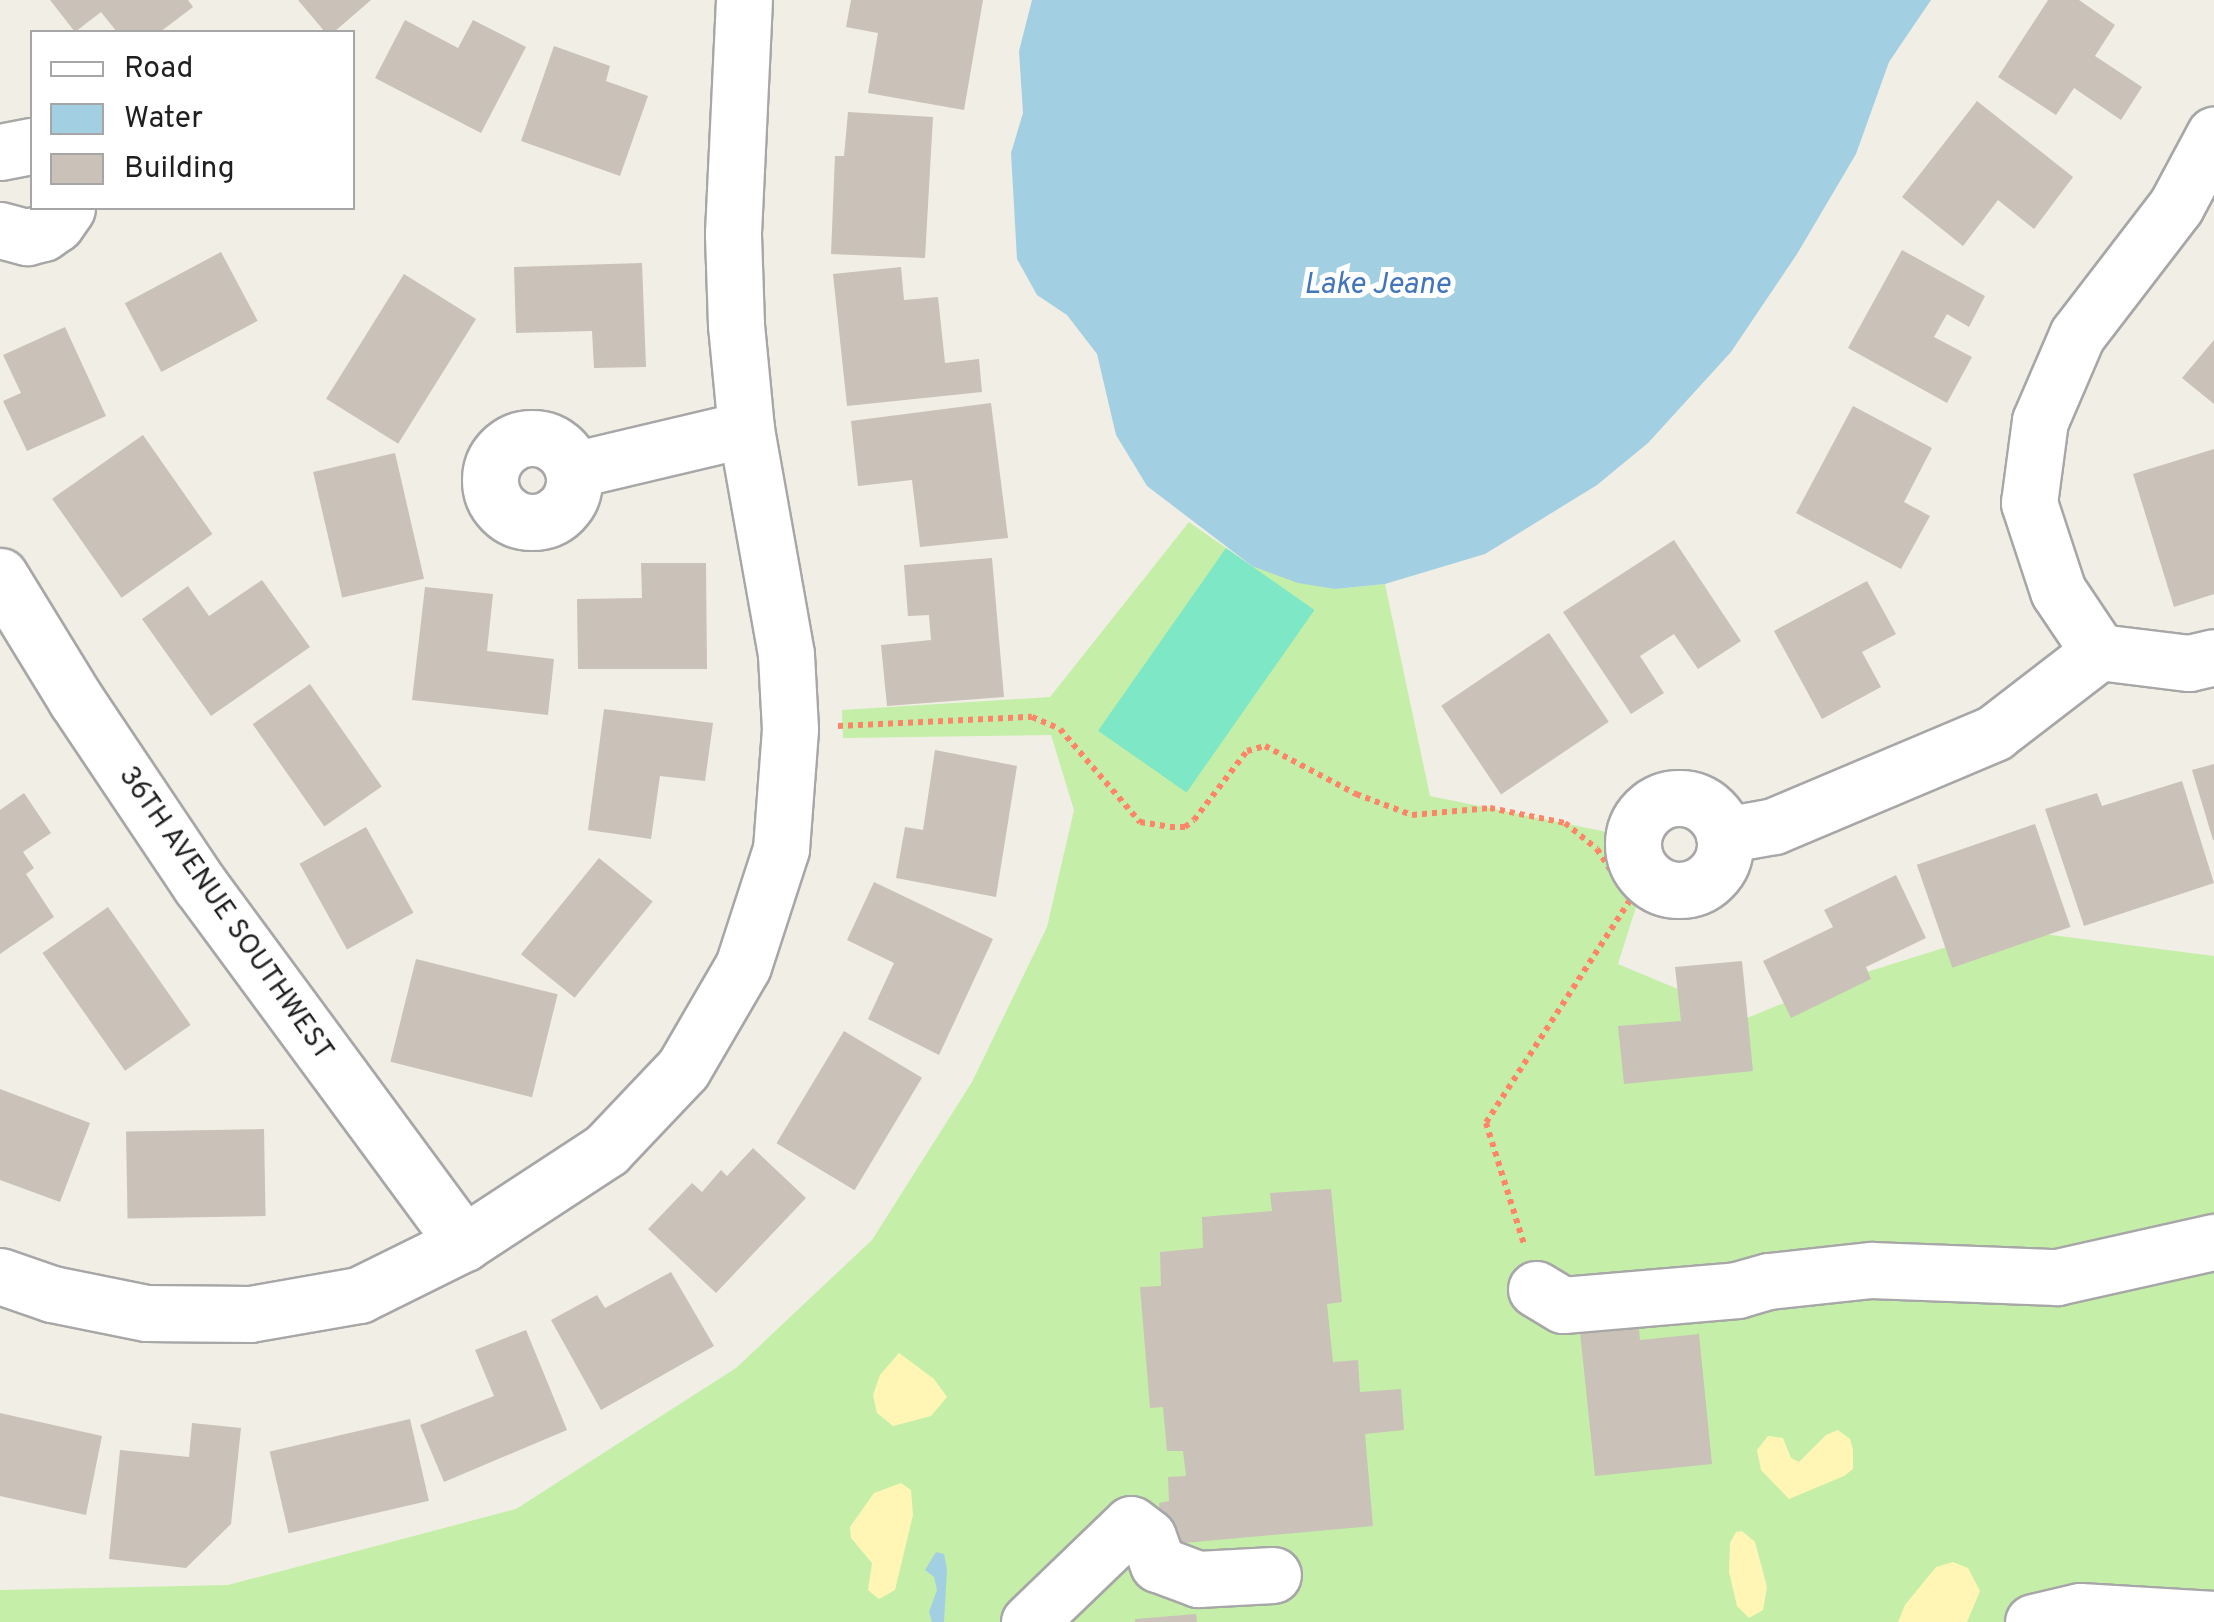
<!DOCTYPE html>
<style>
body{margin:0}
#map{position:relative;width:2214px;height:1622px;overflow:hidden;background:#f1eee6;font-family:Overpass,sans-serif}
div>[style]{position:absolute}
.grass>*{inset:0;background:#c5efa8}
.sand>*{inset:0;background:#fff6b6}
.pitch>*{inset:0;background:#7de7c6;transform-origin:0 0}
.water>*{inset:0;background:#a3cfe3}
.building>*{inset:0;background:#cac1b8;transform-origin:0 0}
.path>*{height:6px;margin-top:-3px;transform-origin:0;background:repeating-linear-gradient(90deg,#ff8569 0 5px,transparent 0 10px)}
.roads{filter:drop-shadow(2px 0 #a7a7a7) drop-shadow(-2px 0 #a7a7a7) drop-shadow(0 2px #a7a7a7) drop-shadow(0 -2px #a7a7a7)}
.minor>*{height:55px;margin:-27.5px;padding:0 27.5px;transform-origin:27.5px;border-radius:27.5px;background:#fff}
.minor>.ring{margin:-27.5px;padding:0;box-sizing:content-box;background:none;border:55px solid #fff;border-radius:50%}
span{translate:-50% -50%;white-space:nowrap;text-align:center;line-height:1.15;-webkit-text-stroke:10px #fff;paint-order:stroke}
.street-label{font-size:28px;color:#202020}
.water-label{font-size:30px;color:#4375b9;font-style:italic}
.legend{position:absolute;left:30px;top:30px;width:325px;height:180px;box-sizing:border-box;background:#fff;border:2px solid #a6a6a6;margin:0;padding:12px 18px;list-style:none;font-size:30px;color:#202020}
.legend li{display:flex;align-items:center;gap:20px;height:50px}
.legend b{width:50px;border:2px solid #a6a6a6}
</style>
<div id="map">
<div class="grass">
<i style="clip-path:polygon(1189px 522px,1252px 566px,1335px 589px,1385px 584px,1430px 796px,1607px 832px,1610px 871px,1636px 907px,1618px 964px,1747px 1018px,1838px 981px,2004px 929px,2214px 956px,2214px 1622px,0 1622px,0 1590px,228px 1585px,516px 1509px,736px 1368px,872px 1240px,972px 1082px,1047px 927px,1074px 810px,1051px 735px,843px 738px,842px 710px,1050px 697px)"></i>
</div>
<div class="sand">
<i style="clip-path:polygon(899px 1353px,934px 1379px,947px 1397px,931px 1416px,893px 1426px,877px 1413px,873px 1395px,880px 1375px)"></i>
<i style="clip-path:polygon(1838px 1430px,1850px 1439px,1853px 1450px,1853px 1469px,1844px 1476px,1789px 1499px,1761px 1470px,1757px 1450px,1768px 1436px,1783px 1438px,1791px 1458px,1799px 1462px,1826px 1435px)"></i>
<i style="clip-path:polygon(901px 1483px,911px 1490px,913px 1515px,895px 1590px,879px 1599px,868px 1590px,872px 1563px,851px 1538px,850px 1527px,874px 1493px)"></i>
<i style="clip-path:polygon(1742px 1531px,1755px 1542px,1767px 1587px,1763px 1610px,1749px 1618px,1737px 1606px,1729px 1572px,1730px 1543px,1736px 1532px)"></i>
<i style="clip-path:polygon(1953px 1562px,1968px 1568px,1980px 1591px,1967px 1622px,1898px 1622px,1905px 1605px,1936px 1567px)"></i>
</div>
<div class="pitch">
<i style="left:1226px;top:548px;width:108px;height:223px;rotate:35deg"></i>
</div>
<div class="water">
<i style="clip-path:polygon(1032px 0,1931px 0,1889px 62px,1856px 154px,1797px 254px,1731px 352px,1648px 443px,1597px 485px,1485px 554px,1385px 584px,1335px 589px,1298px 583px,1252px 566px,1147px 486px,1116px 435px,1097px 354px,1067px 315px,1037px 295px,1017px 259px,1011px 153px,1023px 113px,1019px 51px)"></i>
<i style="clip-path:polygon(936px 1552px,944px 1554px,947px 1569px,944px 1622px,932px 1622px,929px 1612px,937px 1590px,934px 1577px,925px 1570px)"></i>
</div>
<div class="building">
<i style="clip-path:polygon(50px 0,188px 0,193px 7px,160px 32px,117px 32px,101px 12px,75px 32px)"></i>
<i style="clip-path:polygon(298px 0,371px 0,334px 32px,325px 32px)"></i>
<i style="clip-path:polygon(851px 0,983px 0,964px 110px,868px 93px,878px 33px,846px 27px)"></i>
<i style="clip-path:polygon(2048px 0,2079px 0,2115px 25px,2095px 56px,2142px 87px,2121px 120px,2074px 88px,2056px 115px,1998px 77px)"></i>
<i style="clip-path:polygon(405px 20px,458px 48px,473px 20px,526px 47px,481px 133px,375px 78px)"></i>
<i style="clip-path:polygon(554px 46px,610px 66px,606px 81px,648px 96px,620px 176px,521px 141px)"></i>
<i style="clip-path:polygon(1977px 101px,2073px 177px,2034px 229px,1998px 200px,1963px 246px,1902px 197px)"></i>
<i style="clip-path:polygon(848px 112px,933px 117px,925px 258px,831px 254px,835px 156px,844px 156px)"></i>
<i style="clip-path:polygon(1902px 250px,1985px 296px,1969px 327px,1947px 314px,1934px 337px,1972px 357px,1947px 403px,1848px 348px)"></i>
<i style="left:221px;top:252px;width:78px;height:109px;rotate:62deg"></i>
<i style="clip-path:polygon(642px 263px,646px 367px,594px 368px,592px 331px,516px 333px,514px 267px)"></i>
<i style="clip-path:polygon(901px 267px,904px 300px,938px 297px,945px 363px,979px 359px,982px 392px,847px 406px,833px 274px)"></i>
<i style="left:404px;top:274px;width:85px;height:147px;rotate:32deg"></i>
<i style="clip-path:polygon(65px 327px,106px 416px,27px 451px,3px 401px,21px 393px,3px 355px)"></i>
<i style="clip-path:polygon(2214px 340px,2214px 404px,2182px 378px)"></i>
<i style="clip-path:polygon(991px 403px,1008px 538px,920px 547px,912px 480px,858px 486px,851px 421px)"></i>
<i style="clip-path:polygon(1853px 406px,1932px 448px,1904px 502px,1930px 516px,1901px 569px,1796px 513px)"></i>
<i style="left:143px;top:435px;width:121px;height:111px;rotate:55deg"></i>
<i style="clip-path:polygon(2214px 449px,2214px 594px,2174px 607px,2133px 474px)"></i>
<i style="left:395px;top:453px;width:129px;height:84px;rotate:77deg"></i>
<i style="clip-path:polygon(1674px 540px,1741px 641px,1698px 669px,1674px 634px,1640px 656px,1664px 693px,1631px 714px,1563px 612px)"></i>
<i style="clip-path:polygon(992px 558px,1004px 697px,887px 706px,881px 645px,931px 640px,929px 615px,908px 616px,904px 565px)"></i>
<i style="clip-path:polygon(641px 563px,706px 563px,707px 669px,578px 669px,577px 599px,642px 598px)"></i>
<i style="clip-path:polygon(262px 580px,310px 647px,211px 716px,142px 619px,188px 586px,209px 616px)"></i>
<i style="clip-path:polygon(1867px 581px,1896px 634px,1862px 652px,1881px 687px,1822px 719px,1774px 631px)"></i>
<i style="clip-path:polygon(425px 587px,493px 594px,487px 651px,554px 659px,548px 715px,412px 700px)"></i>
<i style="left:1549px;top:633px;width:107px;height:130px;rotate:56deg"></i>
<i style="left:310px;top:684px;width:125px;height:70px;rotate:55deg"></i>
<i style="clip-path:polygon(604px 709px,713px 723px,705px 781px,660px 776px,651px 839px,588px 830px)"></i>
<i style="clip-path:polygon(935px 750px,1017px 766px,996px 897px,896px 878px,905px 827px,923px 830px)"></i>
<i style="clip-path:polygon(2214px 764px,2214px 840px,2213px 840px,2192px 770px)"></i>
<i style="clip-path:polygon(2182px 781px,2214px 883px,2084px 926px,2045px 809px,2097px 793px,2102px 806px)"></i>
<i style="clip-path:polygon(24px 793px,51px 833px,23px 852px,34px 868px,26px 874px,54px 917px,0 954px,0 810px)"></i>
<i style="left:2035px;top:824px;width:109px;height:125px;rotate:71deg"></i>
<i style="left:366px;top:827px;width:98px;height:76px;rotate:61deg"></i>
<i style="left:599px;top:858px;width:69px;height:124px;rotate:39deg"></i>
<i style="clip-path:polygon(1896px 875px,1926px 938px,1866px 967px,1871px 979px,1791px 1018px,1763px 961px,1833px 927px,1824px 910px)"></i>
<i style="clip-path:polygon(874px 882px,993px 939px,939px 1055px,868px 1019px,894px 963px,847px 940px)"></i>
<i style="left:108px;top:907px;width:144px;height:80px;rotate:55deg"></i>
<i style="left:416px;top:959px;width:146px;height:106px;rotate:14deg"></i>
<i style="clip-path:polygon(1742px 961px,1753px 1071px,1624px 1084px,1618px 1026px,1681px 1021px,1675px 967px)"></i>
<i style="left:844px;top:1031px;width:91px;height:131px;rotate:31deg"></i>
<i style="clip-path:polygon(0 1089px,90px 1123px,60px 1202px,0 1180px)"></i>
<i style="left:264px;top:1129px;width:87px;height:138px;rotate:89deg"></i>
<i style="clip-path:polygon(753px 1148px,806px 1198px,716px 1293px,648px 1229px,692px 1183px,702px 1192px,721px 1170px,727px 1176px)"></i>
<i style="clip-path:polygon(1331px 1189px,1342px 1302px,1327px 1304px,1333px 1362px,1358px 1360px,1360px 1392px,1401px 1389px,1404px 1430px,1365px 1434px,1373px 1526px,1162px 1545px,1159px 1503px,1169px 1501px,1168px 1477px,1186px 1476px,1183px 1451px,1167px 1451px,1163px 1407px,1150px 1408px,1140px 1287px,1161px 1286px,1160px 1252px,1203px 1248px,1202px 1217px,1272px 1211px,1270px 1193px)"></i>
<i style="clip-path:polygon(671px 1272px,714px 1346px,601px 1410px,551px 1320px,597px 1295px,605px 1308px)"></i>
<i style="clip-path:polygon(1637px 1307px,1640px 1340px,1699px 1334px,1712px 1464px,1595px 1476px,1578px 1313px)"></i>
<i style="clip-path:polygon(526px 1330px,567px 1430px,444px 1482px,420px 1425px,494px 1396px,475px 1350px)"></i>
<i style="clip-path:polygon(0 1413px,102px 1436px,86px 1515px,0 1496px)"></i>
<i style="left:410px;top:1419px;width:84px;height:144px;rotate:77deg"></i>
<i style="clip-path:polygon(192px 1423px,241px 1428px,231px 1524px,186px 1568px,109px 1559px,120px 1450px,189px 1457px)"></i>
<i style="clip-path:polygon(1196px 1614px,1197px 1622px,1135px 1622px,1135px 1619px)"></i>
</div>
<div class="path">
<i style="left:838px;top:726px;width:194px;rotate:-2.7deg"></i>
<i style="left:1032px;top:717px;width:30px;rotate:23deg"></i>
<i style="left:1060px;top:729px;width:123px;rotate:49.3deg"></i>
<i style="left:1140px;top:822px;width:30px;rotate:9deg"></i>
<i style="left:1170px;top:827px;width:15px"></i>
<i style="left:1185px;top:827px;width:11px;rotate:-38deg"></i>
<i style="left:1194px;top:820px;width:87px;rotate:-52.5deg"></i>
<i style="left:1247px;top:751px;width:19px;rotate:-16deg"></i>
<i style="left:1265px;top:746px;width:103px;rotate:27.8deg"></i>
<i style="left:1356px;top:794px;width:60px;rotate:20.6deg"></i>
<i style="left:1412px;top:815px;width:78px;rotate:-5.1deg"></i>
<i style="left:1490px;top:808px;width:76px;rotate:11.3deg"></i>
<i style="left:1565px;top:823px;width:41px;rotate:39.1deg"></i>
<i style="left:1597px;top:849px;width:61px;rotate:57.1deg"></i>
<i style="left:1630px;top:900px;width:265px;rotate:122.9deg"></i>
<i style="left:1486px;top:1123px;width:127px;rotate:72.6deg"></i>
</div>
<div class="roads">
<div class="minor">
<i style="left:0;top:152px;width:33px;rotate:-11deg"></i>
<i style="left:0;top:230px;width:28px;rotate:15deg"></i>
<i style="left:27px;top:237px;width:16px;rotate:-14deg"></i>
<i style="left:43px;top:233px;width:16px;rotate:-35deg"></i>
<i style="left:56px;top:224px;width:19px;rotate:-55deg"></i>
<i class="ring" style="left:490px;top:438px;width:29px;height:29px"></i>
<i style="left:573px;top:470px;width:178px;rotate:-13.3deg"></i>
<i style="left:0;top:576px;width:145px;rotate:58.5deg"></i>
<i style="left:76px;top:700px;width:223px;rotate:56.2deg"></i>
<i style="left:200px;top:885px;width:445px;rotate:53.6deg"></i>
<i style="left:2099px;top:652px;width:73px;rotate:-123.9deg"></i>
<i style="left:2058px;top:591px;width:93px;rotate:-108.2deg"></i>
<i style="left:2029px;top:503px;width:83px;rotate:-82.4deg"></i>
<i style="left:2040px;top:421px;width:94px;rotate:-66.7deg"></i>
<i style="left:2077px;top:335px;width:163px;rotate:-52.5deg"></i>
<i style="left:2176px;top:206px;width:81px;rotate:-61.8deg"></i>
<i class="ring" style="left:1633px;top:798px;width:37px;height:37px"></i>
<i style="left:1724px;top:835px;width:51px;rotate:-10.2deg"></i>
<i style="left:1774px;top:826px;width:239px;rotate:-22.9deg"></i>
<i style="left:1994px;top:733px;width:133px;rotate:-37.6deg"></i>
<i style="left:2099px;top:652px;width:91px;rotate:7deg"></i>
<i style="left:2189px;top:663px;width:26px;rotate:-13deg"></i>
<i style="left:0;top:1276px;width:55px;rotate:19.1deg"></i>
<i style="left:52px;top:1294px;width:96px;rotate:11.4deg"></i>
<i style="left:146px;top:1313px;width:104px;rotate:0.6deg"></i>
<i style="left:250px;top:1314px;width:111px;rotate:-9.9deg"></i>
<i style="left:359px;top:1295px;width:117px;rotate:-26.3deg"></i>
<i style="left:464px;top:1243px;width:170px;rotate:-33.2deg"></i>
<i style="left:606px;top:1150px;width:112px;rotate:-46.5deg"></i>
<i style="left:683px;top:1069px;width:119px;rotate:-59.8deg"></i>
<i style="left:743px;top:966px;width:123px;rotate:-72deg"></i>
<i style="left:781px;top:849px;width:120px;rotate:-85.7deg"></i>
<i style="left:790px;top:729px;width:75px;rotate:-93.1deg"></i>
<i style="left:786px;top:654px;width:229px;rotate:-100.1deg"></i>
<i style="left:746px;top:429px;width:104px;rotate:-95.5deg"></i>
<i style="left:736px;top:325px;width:92px;rotate:-91.9deg"></i>
<i style="left:733px;top:233px;width:233px;rotate:-87.3deg"></i>
<i style="left:1536px;top:1289px;width:31px;rotate:31deg"></i>
<i style="left:1563px;top:1305px;width:175px;rotate:-4.9deg"></i>
<i style="left:1737px;top:1290px;width:33px;rotate:-16deg"></i>
<i style="left:1769px;top:1281px;width:103px;rotate:-6.2deg"></i>
<i style="left:1871px;top:1270px;width:186px;rotate:2.2deg"></i>
<i style="left:2057px;top:1277px;width:161px;rotate:-12.6deg"></i>
<i style="left:1029px;top:1622px;width:141px;rotate:-43.9deg"></i>
<i style="left:1131px;top:1524px;width:21px;rotate:37deg"></i>
<i style="left:1148px;top:1537px;width:29px;rotate:70deg"></i>
<i style="left:1158px;top:1564px;width:43px;rotate:20.6deg"></i>
<i style="left:1198px;top:1579px;width:75px;rotate:-3.1deg"></i>
<i style="left:2033px;top:1622px;width:48px;rotate:-13.2deg"></i>
<i style="left:2080px;top:1611px;width:134px;rotate:3.4deg"></i>
</div>
</div>
<div class="street-label">
<span style="left:225px;top:914px;rotate:55deg">36TH AVENUE SOUTHWEST</span>
</div>
<div class="water-label">
<span style="left:1377px;top:286px">Lake Jeane</span>
</div>
<ul class="legend">
<li><b style="height:12px;background:#fff"></b>Road</li>
<li><b style="height:28px;background:#a3cfe3"></b>Water</li>
<li><b style="height:28px;background:#cac1b8"></b>Building</li>
</ul>
</div>
